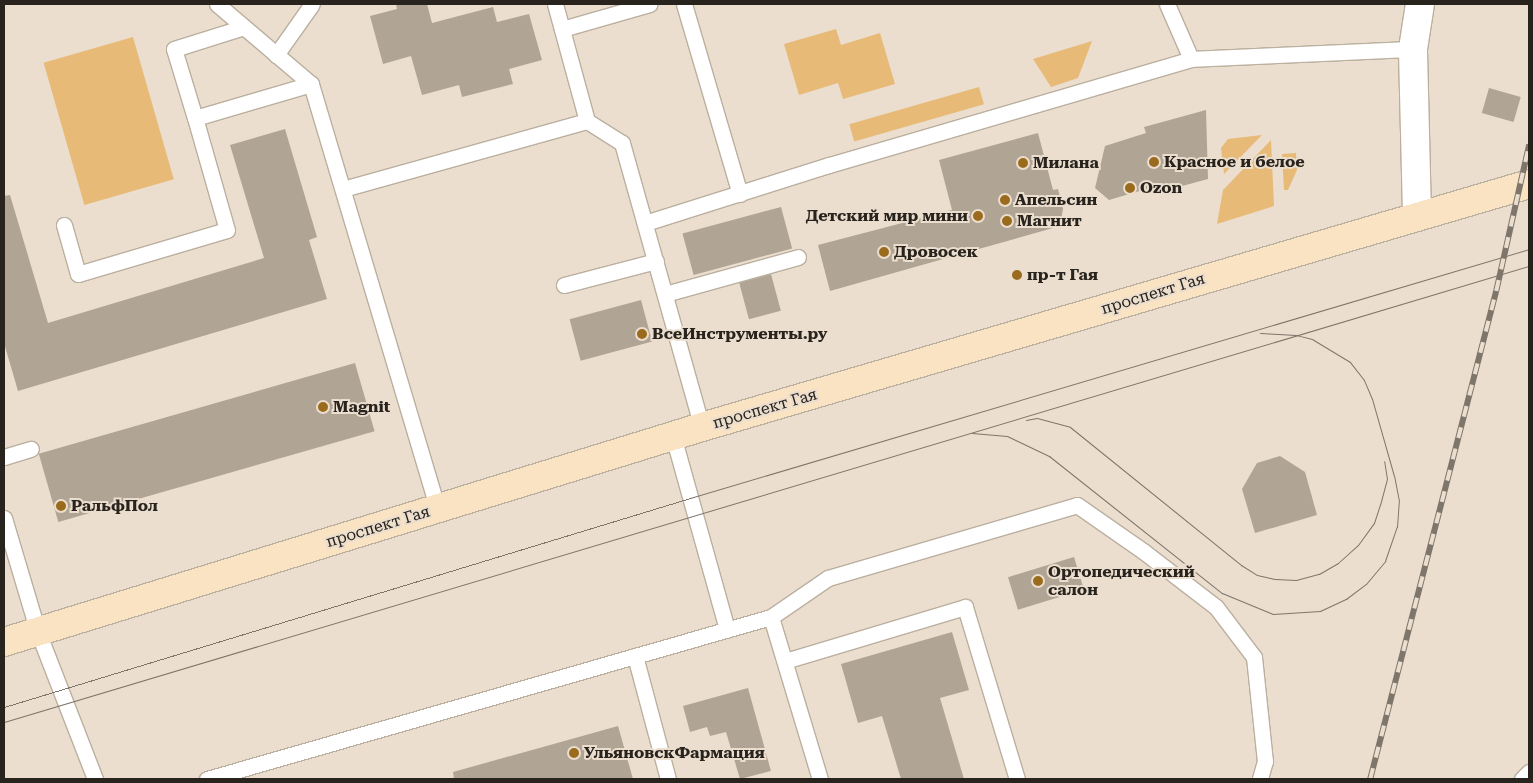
<!DOCTYPE html>
<meta charset="utf-8">
<style>
body{margin:0}
#map{position:relative;width:1533px;height:783px;overflow:hidden;background:#ebdece;font-family:"Roboto Serif",serif}
div>[style]{position:absolute}
.green>*{inset:0;background:#e8ba78;transform-origin:0 0}
.building>*{inset:0;background:#b0a494;transform-origin:0 0}
.roads{filter:drop-shadow(1px 0 #bbaf9f) drop-shadow(-1px 0 #bbaf9f) drop-shadow(0 1px #bbaf9f) drop-shadow(0 -1px #bbaf9f)}
.service>*{height:15px;margin:-7.5px;padding:0 7.5px;transform-origin:7.5px;border-radius:7.5px;background:#fff}
.minor>*{height:28px;margin:-14px;padding:0 14px;transform-origin:14px;border-radius:14px;background:#fff}
.primary>*{height:28px;margin:-14px;padding:0 14px;transform-origin:14px;border-radius:14px;background:#fae3c2}
.tram>*{height:1px;margin:-0.5px;padding:0 0.5px;transform-origin:0.5px;border-radius:0.5px;background:#7e756b}
.rail>*{height:5.5px;margin-top:-2.75px;transform-origin:0;background:repeating-linear-gradient(90deg,#ebdece 0 11px,#7e756b 0 22px);box-sizing:border-box;border-block:1px solid #7e756b}
.dots>*{width:14px;height:14px;translate:-50% -50%;box-sizing:border-box;border:2px solid #ebdece;border-radius:50%}
span{translate:-50% -50%;white-space:nowrap;text-align:center;line-height:1.15;-webkit-text-stroke:4px #ebdece;paint-order:stroke}
.poi-label{font-size:16px;color:#28231d;font-weight:700}
.left{translate:0 -50%;text-align:left}
.right{translate:-100% -50%;text-align:right}
.street-label{font-size:16px;color:#28231d}
.frame{position:absolute;inset:0;border:5px solid #28231d;pointer-events:none}
</style>
<div id="map">
<div class="green">
<i style="clip-path:polygon(836px 29px,841px 45px,880px 33px,895px 84px,843px 99px,838px 83px,799px 95px,784px 44px)"></i>
<i style="left:133px;top:37px;width:148px;height:93px;rotate:74deg"></i>
<i style="clip-path:polygon(1092px 41px,1078px 78px,1051px 87px,1033px 59px)"></i>
<i style="left:979px;top:87px;width:18px;height:135px;rotate:74deg"></i>
<i style="clip-path:polygon(1262px 135px,1224px 174px,1221px 148px,1228px 139px)"></i>
<i style="clip-path:polygon(1271px 140px,1274px 206px,1217px 224px,1223px 190px)"></i>
<i style="clip-path:polygon(1296px 153px,1297px 170px,1288px 190px,1284px 190px,1282px 154px)"></i>
</div>
<div class="building">
<i style="clip-path:polygon(396px 4px,427px 4px,432px 23px,493px 7px,497px 22px,529px 14px,542px 60px,509px 69px,513px 84px,462px 97px,459px 85px,422px 95px,411px 56px,383px 64px,370px 16px,397px 9px)"></i>
<i style="left:1489px;top:88px;width:33px;height:26px;rotate:16deg"></i>
<i style="clip-path:polygon(1206px 110px,1208px 179px,1160px 192px,1153px 187px,1109px 200px,1095px 188px,1105px 146px,1146px 133px,1144px 127px)"></i>
<i style="clip-path:polygon(285px 129px,317px 237px,309px 240px,327px 299px,18px 391px,4px 343px,4px 196px,10px 195px,48px 323px,264px 258px,230px 145px)"></i>
<i style="clip-path:polygon(1038px 133px,1053px 190px,1058px 189px,1063px 209px,1061px 220px,1053px 228px,830px 291px,818px 245px,952px 210px,939px 160px)"></i>
<i style="left:781px;top:207px;width:43px;height:102px;rotate:75deg"></i>
<i style="left:771px;top:274px;width:38px;height:33px;rotate:75deg"></i>
<i style="left:641px;top:300px;width:43px;height:74px;rotate:75deg"></i>
<i style="left:355px;top:363px;width:71px;height:329px;rotate:74deg"></i>
<i style="clip-path:polygon(1280px 456px,1305px 472px,1317px 515px,1255px 533px,1242px 489px,1257px 463px)"></i>
<i style="left:1074px;top:557px;width:34px;height:69px;rotate:73deg"></i>
<i style="clip-path:polygon(952px 632px,969px 690px,940px 698px,964px 779px,901px 779px,882px 716px,858px 723px,841px 664px)"></i>
<i style="clip-path:polygon(748px 688px,771px 771px,740px 779px,726px 732px,710px 736px,707px 727px,690px 732px,683px 706px)"></i>
<i style="clip-path:polygon(618px 726px,633px 779px,454px 779px,453px 772px)"></i>
</div>
<div class="roads">
<div class="service">
<i style="left:217px;top:4px;width:123px;rotate:40.4deg"></i>
<i style="left:555px;top:4px;width:121px;rotate:74.7deg"></i>
<i style="left:587px;top:121px;width:41px;rotate:32.2deg"></i>
<i style="left:622px;top:143px;width:295px;rotate:74.3deg"></i>
<i style="left:684px;top:4px;width:198px;rotate:73.6deg"></i>
<i style="left:1167px;top:4px;width:60px;rotate:66.4deg"></i>
<i style="left:1191px;top:59px;width:222px;rotate:-2.6deg"></i>
<i style="left:562px;top:29px;width:91px;rotate:-15.9deg"></i>
<i style="left:276px;top:55px;width:62px;rotate:-54.8deg"></i>
<i style="left:195px;top:118px;width:72px;rotate:-106.9deg"></i>
<i style="left:174px;top:49px;width:73px;rotate:-17.4deg"></i>
<i style="left:343px;top:189px;width:253px;rotate:-15.6deg"></i>
<i style="left:645px;top:223px;width:193px;rotate:-17.5deg"></i>
<i style="left:829px;top:165px;width:377px;rotate:-16.3deg"></i>
<i style="left:64px;top:225px;width:51px;rotate:74.1deg"></i>
<i style="left:78px;top:274px;width:155px;rotate:-16.5deg"></i>
<i style="left:227px;top:230px;width:116px;rotate:-105.9deg"></i>
<i style="left:195px;top:118px;width:121px;rotate:-16.3deg"></i>
<i style="left:311px;top:84px;width:444px;rotate:73.4deg"></i>
<i style="left:564px;top:285px;width:95px;rotate:-14.6deg"></i>
<i style="left:665px;top:294px;width:138px;rotate:-15.5deg"></i>
<i style="left:673px;top:436px;width:201px;rotate:74.4deg"></i>
<i style="left:4px;top:457px;width:28px;rotate:-17deg"></i>
<i style="left:4px;top:518px;width:119px;rotate:73.4deg"></i>
<i style="left:38px;top:632px;width:158px;rotate:68.8deg"></i>
<i style="left:771px;top:617px;width:169px;rotate:73.2deg"></i>
<i style="left:635px;top:656px;width:127px;rotate:75deg"></i>
<i style="left:785px;top:661px;width:188px;rotate:-16.7deg"></i>
<i style="left:965px;top:607px;width:180px;rotate:73.2deg"></i>
<i style="left:207px;top:779px;width:587px;rotate:-16.03deg"></i>
<i style="left:771px;top:617px;width:69px;rotate:-34.4deg"></i>
<i style="left:828px;top:578px;width:259px;rotate:-16.3deg"></i>
<i style="left:1077px;top:505px;width:80px;rotate:34.9deg"></i>
<i style="left:1143px;top:551px;width:92px;rotate:37.5deg"></i>
<i style="left:1216px;top:607px;width:63px;rotate:52.8deg"></i>
<i style="left:1254px;top:657px;width:105px;rotate:84deg"></i>
<i style="left:1265px;top:761px;width:19px;rotate:106deg"></i>
<i style="left:1522px;top:779px;width:10px;rotate:-45deg"></i>
</div>
<div class="minor">
<i style="left:1417px;top:215px;width:166px;rotate:-91.4deg"></i>
<i style="left:1413px;top:49px;width:46px;rotate:-81.2deg"></i>
</div>
<div class="primary">
<i style="left:4px;top:642px;width:730px;rotate:-17.12deg"></i>
<i style="left:702px;top:427px;width:862px;rotate:-16.37deg"></i>
</div>
</div>
<div class="tram">
<i style="left:1026px;top:420px;width:11px;rotate:-10deg"></i>
<i style="left:1037px;top:418px;width:34px;rotate:15deg"></i>
<i style="left:1070px;top:427px;width:220px;rotate:38.9deg"></i>
<i style="left:1241px;top:565px;width:19px;rotate:32deg"></i>
<i style="left:1257px;top:575px;width:18px;rotate:13deg"></i>
<i style="left:1275px;top:579px;width:21px;rotate:3deg"></i>
<i style="left:1296px;top:580px;width:24px;rotate:-15deg"></i>
<i style="left:1319px;top:574px;width:22px;rotate:-30deg"></i>
<i style="left:1338px;top:563px;width:27px;rotate:-42deg"></i>
<i style="left:1358px;top:545px;width:27px;rotate:-54deg"></i>
<i style="left:1374px;top:523px;width:19px;rotate:-72deg"></i>
<i style="left:1380px;top:505px;width:27px;rotate:-75deg"></i>
<i style="left:1387px;top:479px;width:18px;rotate:-99deg"></i>
<i style="left:972px;top:433px;width:35px;rotate:5deg"></i>
<i style="left:1007px;top:436px;width:47px;rotate:25.5deg"></i>
<i style="left:1049px;top:456px;width:221px;rotate:38.4deg"></i>
<i style="left:1222px;top:593px;width:55px;rotate:22.4deg"></i>
<i style="left:1273px;top:614px;width:47px;rotate:-3.7deg"></i>
<i style="left:1320px;top:611px;width:29px;rotate:-25deg"></i>
<i style="left:1346px;top:599px;width:25px;rotate:-37deg"></i>
<i style="left:1366px;top:584px;width:30px;rotate:-50deg"></i>
<i style="left:1385px;top:561px;width:36px;rotate:-71deg"></i>
<i style="left:1397px;top:527px;width:26px;rotate:-86deg"></i>
<i style="left:1399px;top:501px;width:25px;rotate:-101deg"></i>
<i style="left:1394px;top:476px;width:80px;rotate:-105.9deg"></i>
<i style="left:1372px;top:399px;width:21px;rotate:-113deg"></i>
<i style="left:1364px;top:380px;width:23px;rotate:-128deg"></i>
<i style="left:1350px;top:362px;width:44px;rotate:-148.8deg"></i>
<i style="left:1312px;top:339px;width:16px;rotate:-166deg"></i>
<i style="left:1296px;top:335px;width:36px;rotate:-177deg"></i>
<i style="left:4px;top:707px;width:717px;rotate:-16.94deg"></i>
<i style="left:690px;top:498px;width:875px;rotate:-16.53deg"></i>
<i style="left:4px;top:722px;width:1592px;rotate:-16.65deg"></i>
</div>
<div class="rail">
<i style="left:1370px;top:779px;width:504px;rotate:-75.52deg"></i>
<i style="left:1496px;top:291px;width:150px;rotate:-77.3deg"></i>
</div>
<div class="dots">
<i style="left:1154px;top:162px;background:#9a6b1d"></i>
<i style="left:1023px;top:163px;background:#9a6b1d"></i>
<i style="left:1130px;top:188px;background:#9a6b1d"></i>
<i style="left:1005px;top:200px;background:#9a6b1d"></i>
<i style="left:978px;top:216px;background:#9a6b1d"></i>
<i style="left:1007px;top:221px;background:#9a6b1d"></i>
<i style="left:884px;top:252px;background:#9a6b1d"></i>
<i style="left:1017px;top:275px;background:#9a6b1d"></i>
<i style="left:642px;top:334px;background:#9a6b1d"></i>
<i style="left:323px;top:407px;background:#9a6b1d"></i>
<i style="left:61px;top:506px;background:#9a6b1d"></i>
<i style="left:1038px;top:581px;background:#9a6b1d"></i>
<i style="left:574px;top:753px;background:#9a6b1d"></i>
</div>
<div class="poi-label">
<span class="left" style="left:1164px;top:162px">Красное и белое</span>
<span class="left" style="left:1033px;top:163px">Милана</span>
<span class="left" style="left:1140px;top:188px">Ozon</span>
<span class="left" style="left:1015px;top:200px">Апельсин</span>
<span class="right" style="left:968px;top:216px">Детский мир мини</span>
<span class="left" style="left:1017px;top:221px">Магнит</span>
<span class="left" style="left:894px;top:252px">Дровосек</span>
<span class="left" style="left:1027px;top:275px">пр-т Гая</span>
<span class="left" style="left:652px;top:334px">ВсеИнструменты.ру</span>
<span class="left" style="left:333px;top:407px">Magnit</span>
<span class="left" style="left:71px;top:506px">РальфПол</span>
<span class="left" style="left:1048px;top:581px">Ортопедический<br>салон</span>
<span class="left" style="left:584px;top:753px">УльяновскФармация</span>
</div>
<div class="street-label">
<span style="left:1153px;top:294px;rotate:-17deg">проспект Гая</span>
<span style="left:765px;top:409px;rotate:-16deg">проспект Гая</span>
<span style="left:378px;top:527px;rotate:-17deg">проспект Гая</span>
</div>
<div class="frame"></div>
</div>
